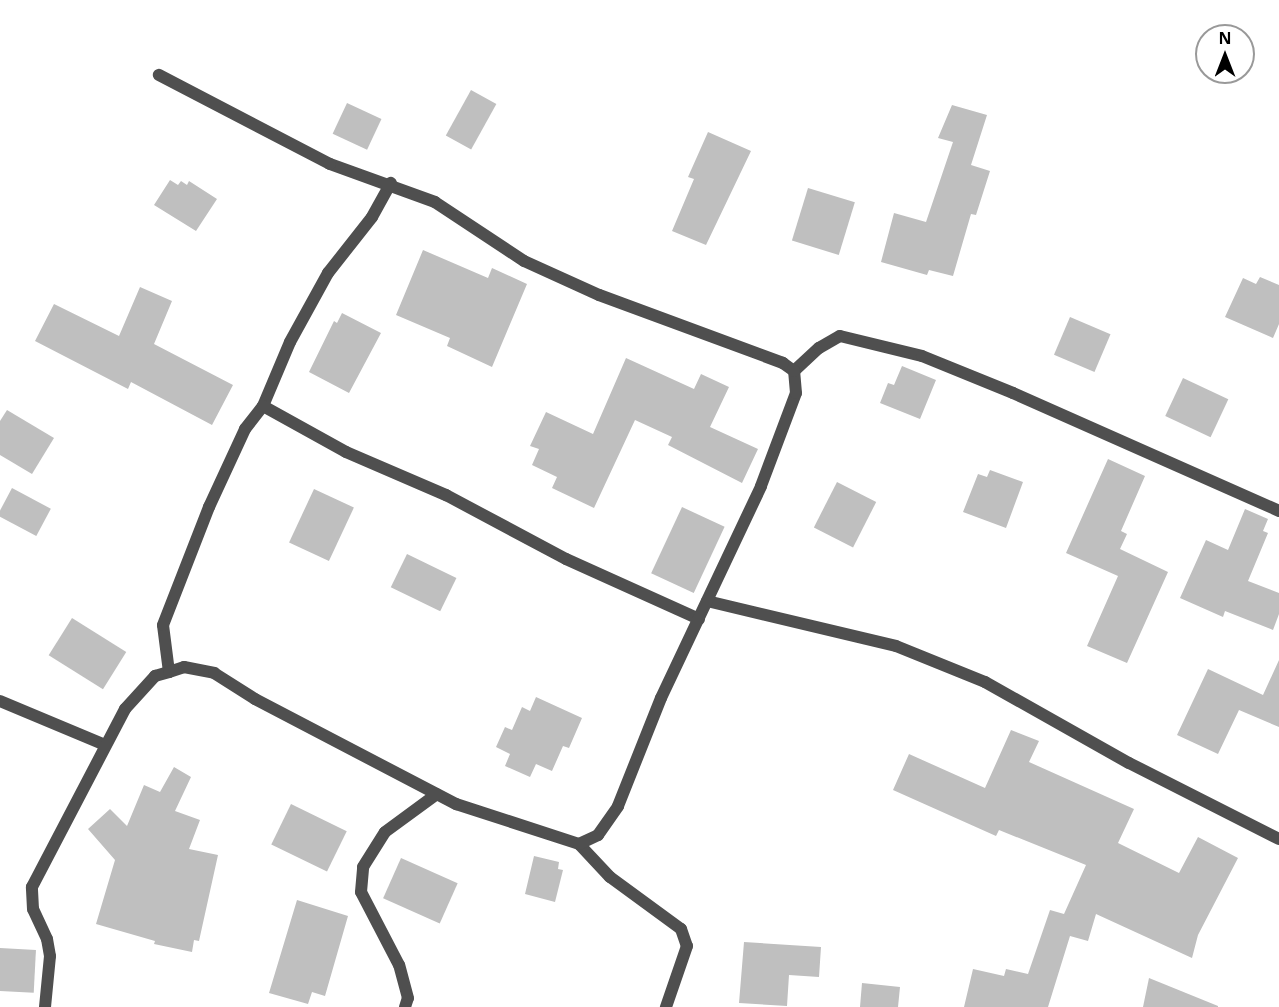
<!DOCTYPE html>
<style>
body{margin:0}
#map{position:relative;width:1279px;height:1007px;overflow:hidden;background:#fff;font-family:"Noto Sans",sans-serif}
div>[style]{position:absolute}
.building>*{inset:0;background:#bfbfbf;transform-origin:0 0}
.minor>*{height:12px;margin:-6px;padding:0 6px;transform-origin:6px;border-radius:6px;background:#4f4f4f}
span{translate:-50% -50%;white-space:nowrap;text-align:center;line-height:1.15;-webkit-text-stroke:4.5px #fff;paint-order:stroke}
.north{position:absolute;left:1195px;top:24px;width:60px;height:60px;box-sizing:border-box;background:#fff;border:2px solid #999;border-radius:50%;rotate:0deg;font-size:16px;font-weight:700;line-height:24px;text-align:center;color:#000}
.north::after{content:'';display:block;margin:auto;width:21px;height:27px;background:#000;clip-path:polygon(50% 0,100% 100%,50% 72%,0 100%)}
</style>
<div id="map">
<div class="building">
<i style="left:471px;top:90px;width:29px;height:52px;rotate:29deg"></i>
<i style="left:347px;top:103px;width:38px;height:34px;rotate:25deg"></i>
<i style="clip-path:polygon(952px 105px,987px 115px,971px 165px,990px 171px,976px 215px,971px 214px,953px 276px,929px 270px,927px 275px,881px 262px,894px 213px,926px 222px,953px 142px,938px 138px)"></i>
<i style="clip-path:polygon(708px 132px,751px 151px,706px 245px,672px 231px,694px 179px,688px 177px)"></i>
<i style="clip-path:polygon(170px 180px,178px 185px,181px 181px,187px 185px,189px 181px,217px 199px,196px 231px,154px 205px)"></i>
<i style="left:808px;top:188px;width:49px;height:55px;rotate:17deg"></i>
<i style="clip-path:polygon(423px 250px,488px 278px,492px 268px,527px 284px,492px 367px,447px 346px,450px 338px,396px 315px)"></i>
<i style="clip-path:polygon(1260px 277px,1279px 285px,1279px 324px,1273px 338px,1225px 317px,1243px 278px,1256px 284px)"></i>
<i style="clip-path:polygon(140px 287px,172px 301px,154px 344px,233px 385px,212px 425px,131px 382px,128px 389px,35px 341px,54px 304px,119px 336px)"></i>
<i style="clip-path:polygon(342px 313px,381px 333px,349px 393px,309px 372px,334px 321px,337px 323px)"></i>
<i style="left:1070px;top:317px;width:44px;height:41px;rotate:23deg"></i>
<i style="clip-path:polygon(626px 358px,694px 389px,701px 374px,729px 387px,710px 427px,758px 449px,742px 483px,668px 445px,672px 437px,635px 420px,594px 508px,552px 488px,557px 477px,532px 465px,539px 449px,530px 446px,546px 412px,593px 434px)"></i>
<i style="clip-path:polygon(902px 366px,936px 380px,920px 419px,880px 403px,888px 383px,894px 385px)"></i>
<i style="left:1183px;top:378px;width:50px;height:42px;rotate:25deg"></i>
<i style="clip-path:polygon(7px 410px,54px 438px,32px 474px,0 455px,0 421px)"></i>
<i style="clip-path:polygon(1108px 459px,1145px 476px,1121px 531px,1127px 534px,1120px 549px,1168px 572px,1127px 663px,1087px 646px,1118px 576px,1066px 553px)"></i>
<i style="clip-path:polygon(990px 470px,1023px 482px,1006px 528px,963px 512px,978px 474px,987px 477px)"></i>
<i style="left:837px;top:482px;width:44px;height:51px;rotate:27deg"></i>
<i style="left:12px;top:488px;width:44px;height:31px;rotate:28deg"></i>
<i style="left:314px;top:489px;width:44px;height:59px;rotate:25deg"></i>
<i style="left:682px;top:507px;width:47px;height:73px;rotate:25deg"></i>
<i style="clip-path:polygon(1245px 509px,1268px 519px,1263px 531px,1268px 533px,1248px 581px,1279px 593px,1279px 614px,1273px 630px,1225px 611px,1223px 617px,1180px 598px,1206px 540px,1228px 550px)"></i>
<i style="left:407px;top:554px;width:55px;height:37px;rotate:26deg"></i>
<i style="left:72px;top:618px;width:64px;height:44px;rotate:32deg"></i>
<i style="clip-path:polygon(1279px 660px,1279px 727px,1239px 710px,1218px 754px,1177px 735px,1208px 669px,1263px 695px)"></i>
<i style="clip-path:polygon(536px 697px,582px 718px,569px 748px,563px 746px,552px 771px,536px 764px,530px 777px,505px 766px,510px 754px,496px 747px,505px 727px,512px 730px,522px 707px,530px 711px)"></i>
<i style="clip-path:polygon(1011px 730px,1039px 741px,1029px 762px,1134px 809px,1118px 843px,1179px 873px,1198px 837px,1238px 858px,1198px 935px,1192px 958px,1096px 914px,1088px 941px,1070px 936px,1048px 1007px,964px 1007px,973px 969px,1004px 976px,1006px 969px,1028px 974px,1050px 910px,1064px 914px,1086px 865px,999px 830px,996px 836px,893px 790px,909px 754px,985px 788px)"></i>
<i style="clip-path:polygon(174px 767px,191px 777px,175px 811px,200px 820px,189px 849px,218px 855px,199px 941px,194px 940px,192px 952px,154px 944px,155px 941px,96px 924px,115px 860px,88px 829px,110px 809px,127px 826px,144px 785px,160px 792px)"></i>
<i style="left:291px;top:804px;width:62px;height:45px;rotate:26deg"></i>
<i style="clip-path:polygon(534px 856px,559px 862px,558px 869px,563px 870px,555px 902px,525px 894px)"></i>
<i style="left:401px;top:858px;width:62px;height:44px;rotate:24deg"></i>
<i style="clip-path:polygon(297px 900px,348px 916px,325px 996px,312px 992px,308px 1004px,269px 993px)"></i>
<i style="clip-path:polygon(744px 942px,821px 947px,819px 977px,789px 975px,787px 1006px,739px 1003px)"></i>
<i style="left:0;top:948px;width:36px;height:43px;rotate:3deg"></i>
<i style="clip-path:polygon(1149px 978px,1218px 1006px,1218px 1007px,1143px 1007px)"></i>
<i style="clip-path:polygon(862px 983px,900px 987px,898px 1007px,860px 1007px)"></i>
</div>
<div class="minor">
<i style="left:794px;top:371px;width:34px;rotate:-43deg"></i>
<i style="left:819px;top:348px;width:24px;rotate:-30deg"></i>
<i style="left:840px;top:336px;width:84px;rotate:13.7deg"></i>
<i style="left:922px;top:356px;width:98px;rotate:22.1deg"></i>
<i style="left:1013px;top:393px;width:291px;rotate:23.9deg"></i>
<i style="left:263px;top:406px;width:69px;rotate:-67.1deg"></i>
<i style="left:290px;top:342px;width:79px;rotate:-61.2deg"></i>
<i style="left:328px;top:273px;width:71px;rotate:-51.8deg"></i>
<i style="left:372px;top:217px;width:39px;rotate:-61deg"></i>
<i style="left:707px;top:601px;width:194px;rotate:13.4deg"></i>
<i style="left:896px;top:646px;width:96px;rotate:22deg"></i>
<i style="left:985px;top:682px;width:165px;rotate:29.4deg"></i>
<i style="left:1129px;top:763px;width:168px;rotate:26.9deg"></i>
<i style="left:169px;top:672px;width:47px;rotate:-97.3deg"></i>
<i style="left:163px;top:625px;width:127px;rotate:-68.7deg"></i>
<i style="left:209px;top:507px;width:86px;rotate:-65.2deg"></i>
<i style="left:245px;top:429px;width:29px;rotate:-52deg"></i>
<i style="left:263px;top:406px;width:95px;rotate:29deg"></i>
<i style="left:346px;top:452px;width:109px;rotate:23.3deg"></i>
<i style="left:446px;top:495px;width:136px;rotate:28.1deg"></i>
<i style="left:566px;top:559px;width:146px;rotate:24.3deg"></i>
<i style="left:0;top:701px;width:114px;rotate:22.7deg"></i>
<i style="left:579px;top:844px;width:45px;rotate:46.8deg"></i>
<i style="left:610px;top:877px;width:88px;rotate:36.2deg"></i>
<i style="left:681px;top:929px;width:18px;rotate:71deg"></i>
<i style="left:687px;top:946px;width:65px;rotate:109deg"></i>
<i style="left:45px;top:1007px;width:51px;rotate:-84.4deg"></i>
<i style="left:50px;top:956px;width:17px;rotate:-100deg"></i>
<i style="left:47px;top:939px;width:33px;rotate:-115deg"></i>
<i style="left:33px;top:909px;width:22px;rotate:-93deg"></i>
<i style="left:32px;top:887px;width:201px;rotate:-62.4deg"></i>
<i style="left:125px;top:709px;width:45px;rotate:-47.7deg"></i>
<i style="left:155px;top:676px;width:15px;rotate:-16deg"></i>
<i style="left:169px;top:672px;width:16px;rotate:-18deg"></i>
<i style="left:184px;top:667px;width:31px;rotate:11deg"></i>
<i style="left:214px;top:673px;width:49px;rotate:32.4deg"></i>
<i style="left:255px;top:699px;width:227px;rotate:27.6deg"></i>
<i style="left:456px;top:804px;width:129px;rotate:18deg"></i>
<i style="left:579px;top:844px;width:21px;rotate:-25deg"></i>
<i style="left:598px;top:835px;width:35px;rotate:-55deg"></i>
<i style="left:618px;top:806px;width:116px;rotate:-68.3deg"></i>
<i style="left:661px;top:698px;width:234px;rotate:-64.7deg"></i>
<i style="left:761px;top:486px;width:99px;rotate:-69.4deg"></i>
<i style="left:796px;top:393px;width:22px;rotate:-95deg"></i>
<i style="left:794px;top:371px;width:14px;rotate:-144deg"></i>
<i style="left:783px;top:363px;width:196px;rotate:-159.7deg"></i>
<i style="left:599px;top:295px;width:82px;rotate:-155.6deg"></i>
<i style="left:524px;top:261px;width:107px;rotate:-146.5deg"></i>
<i style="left:435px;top:202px;width:112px;rotate:-160.1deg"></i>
<i style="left:330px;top:164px;width:193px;rotate:-152.5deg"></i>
<i style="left:405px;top:1007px;width:9px;rotate:-72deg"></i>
<i style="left:408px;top:998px;width:34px;rotate:-105deg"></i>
<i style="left:399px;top:965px;width:82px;rotate:-117.5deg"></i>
<i style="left:361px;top:892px;width:25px;rotate:-85deg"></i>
<i style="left:363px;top:867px;width:41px;rotate:-57.8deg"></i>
<i style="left:385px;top:832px;width:64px;rotate:-36.2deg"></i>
</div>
<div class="north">N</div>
</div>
